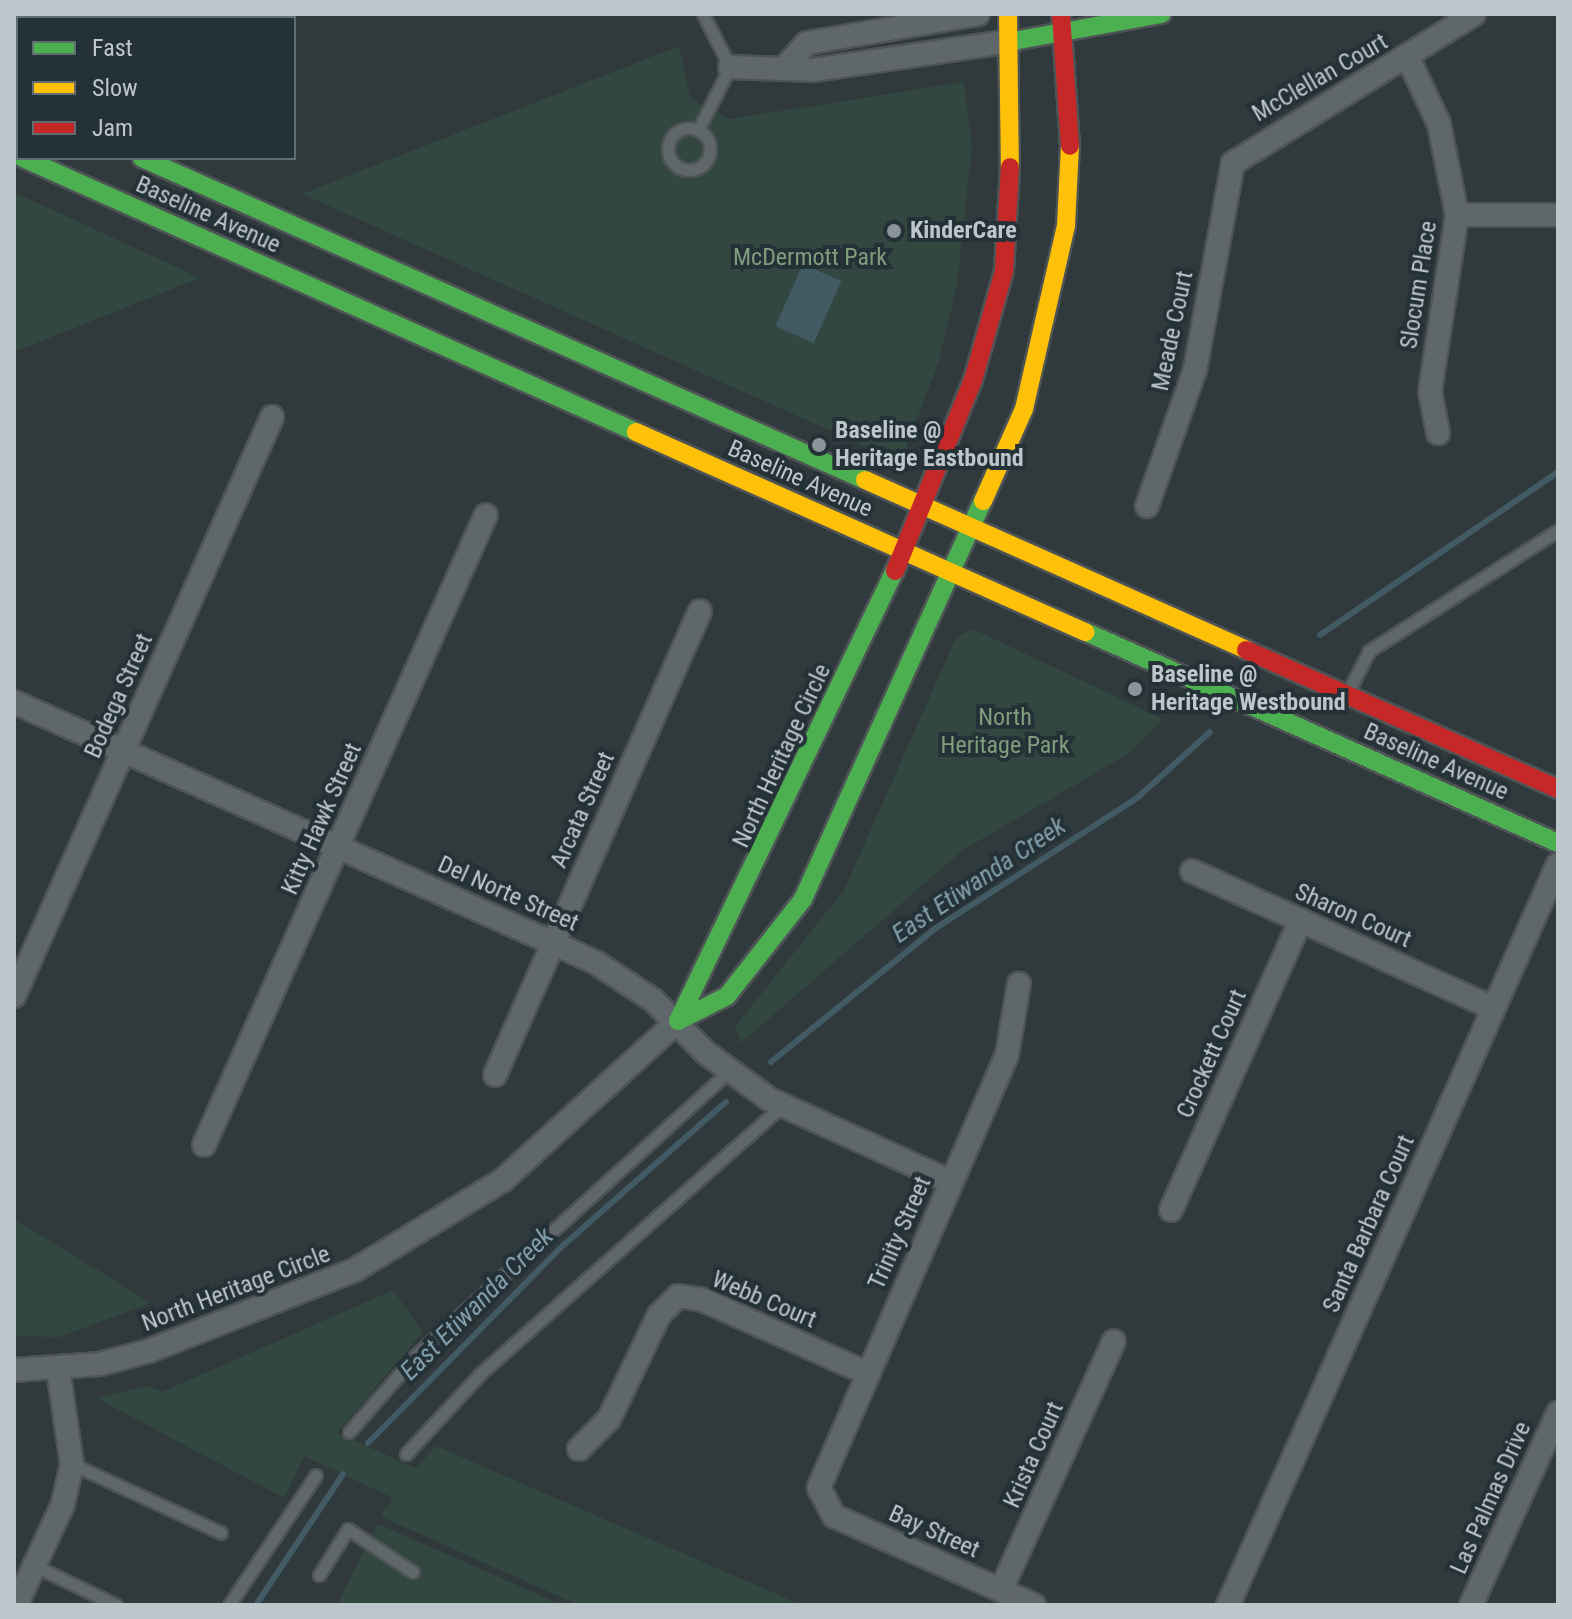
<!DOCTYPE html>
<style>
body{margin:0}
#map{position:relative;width:1572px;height:1619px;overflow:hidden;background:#30393c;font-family:"Roboto Condensed",sans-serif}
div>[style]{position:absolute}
.green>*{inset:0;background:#334741}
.water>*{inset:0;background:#415a63;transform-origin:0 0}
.stream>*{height:6px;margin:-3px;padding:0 3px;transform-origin:3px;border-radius:3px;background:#415a63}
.roads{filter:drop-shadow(2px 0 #4e5456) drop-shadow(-2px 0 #4e5456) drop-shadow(0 2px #4e5456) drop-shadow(0 -2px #4e5456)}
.lane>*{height:11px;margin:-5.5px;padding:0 5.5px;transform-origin:5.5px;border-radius:5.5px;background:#60676a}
.lane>.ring{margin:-5.5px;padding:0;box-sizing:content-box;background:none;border:11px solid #60676a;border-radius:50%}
.street>*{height:22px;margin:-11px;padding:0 11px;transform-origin:11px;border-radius:11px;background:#60676a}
.fast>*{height:18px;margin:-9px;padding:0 9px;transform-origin:9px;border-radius:9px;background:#4caf50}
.slow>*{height:18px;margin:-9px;padding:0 9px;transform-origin:9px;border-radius:9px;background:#ffc107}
.jam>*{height:18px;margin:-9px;padding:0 9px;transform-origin:9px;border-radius:9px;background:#c62828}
.dots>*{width:22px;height:22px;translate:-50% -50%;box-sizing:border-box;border:4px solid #243137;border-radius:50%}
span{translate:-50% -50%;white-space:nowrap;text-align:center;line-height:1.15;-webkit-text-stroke:8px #243137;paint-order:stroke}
.street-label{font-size:24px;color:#bcc6cb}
.poi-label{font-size:24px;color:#bcc6cb;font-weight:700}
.left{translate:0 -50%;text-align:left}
.park-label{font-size:24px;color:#809e7d}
.water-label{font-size:26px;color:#819eaa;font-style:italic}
.frame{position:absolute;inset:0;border:16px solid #bcc6cb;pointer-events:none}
.legend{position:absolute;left:16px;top:16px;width:280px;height:144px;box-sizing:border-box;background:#243137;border:2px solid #616d72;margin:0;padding:10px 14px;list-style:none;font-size:24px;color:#bcc6cb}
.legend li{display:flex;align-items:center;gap:16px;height:40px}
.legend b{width:40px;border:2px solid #616d72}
</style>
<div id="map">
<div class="green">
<i style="clip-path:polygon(679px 46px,691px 100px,730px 119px,964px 82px,972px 146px,957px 285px,939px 361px,903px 456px,896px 460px,302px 194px)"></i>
<i style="clip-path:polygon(14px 192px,200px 278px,14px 352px)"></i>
<i style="clip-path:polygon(973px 629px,1163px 719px,1128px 754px,963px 850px,741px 1043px,735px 1027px,844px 890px,956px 638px)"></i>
<i style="clip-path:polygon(14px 1219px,16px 1220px,151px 1303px,60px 1337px,14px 1336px)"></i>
<i style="clip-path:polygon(393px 1290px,423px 1332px,337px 1433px,416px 1468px,436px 1446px,802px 1605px,579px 1605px,380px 1516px,393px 1498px,304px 1456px,284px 1498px,96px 1398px,148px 1386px,162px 1392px)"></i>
<i style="clip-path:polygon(378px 1524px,562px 1605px,337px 1605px)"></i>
</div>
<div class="water">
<i style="left:803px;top:264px;width:42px;height:68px;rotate:24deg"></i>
</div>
<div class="stream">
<i style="left:1320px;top:635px;width:288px;rotate:-34.4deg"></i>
<i style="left:771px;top:1062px;width:213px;rotate:-39.1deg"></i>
<i style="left:936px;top:928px;width:239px;rotate:-32.9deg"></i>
<i style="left:1137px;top:798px;width:98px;rotate:-42.1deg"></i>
<i style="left:368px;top:1443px;width:271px;rotate:-45.4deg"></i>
<i style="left:558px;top:1250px;width:224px;rotate:-41.4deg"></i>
<i style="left:256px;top:1605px;width:157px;rotate:-56.4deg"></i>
</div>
<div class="roads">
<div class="lane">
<i class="ring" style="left:668px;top:128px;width:31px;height:31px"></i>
<i style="left:698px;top:130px;width:71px;rotate:-63.1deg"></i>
<i style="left:730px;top:67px;width:59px;rotate:-117deg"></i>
<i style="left:1348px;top:692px;width:46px;rotate:-62.9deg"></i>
<i style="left:1369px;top:651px;width:224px;rotate:-32.6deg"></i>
<i style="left:349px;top:1432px;width:103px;rotate:-48.9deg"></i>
<i style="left:417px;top:1354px;width:421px;rotate:-42.2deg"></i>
<i style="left:406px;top:1454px;width:110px;rotate:-47.2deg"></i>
<i style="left:481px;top:1373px;width:402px;rotate:-41.6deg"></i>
<i style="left:72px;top:1464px;width:164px;rotate:24.8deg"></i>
<i style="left:35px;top:1566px;width:90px;rotate:25.7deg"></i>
<i style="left:319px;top:1575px;width:54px;rotate:-57.8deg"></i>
<i style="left:348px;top:1529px;width:78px;rotate:33.5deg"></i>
<i style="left:229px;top:1605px;width:156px;rotate:-56.2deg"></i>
</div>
<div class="street">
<i style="left:1408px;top:58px;width:73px;rotate:64.8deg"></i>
<i style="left:1439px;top:124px;width:93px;rotate:78.8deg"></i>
<i style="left:1457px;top:215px;width:178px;rotate:98.7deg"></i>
<i style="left:1430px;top:391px;width:43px;rotate:79.2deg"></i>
<i style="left:788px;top:64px;width:28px;rotate:-48deg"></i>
<i style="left:807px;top:43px;width:173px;rotate:-9.6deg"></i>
<i style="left:730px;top:67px;width:83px;rotate:2.1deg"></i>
<i style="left:813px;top:70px;width:202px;rotate:-8.3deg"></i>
<i style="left:1457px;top:215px;width:101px"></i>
<i style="left:1147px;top:506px;width:144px;rotate:-70.6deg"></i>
<i style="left:1195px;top:370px;width:210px;rotate:-79.6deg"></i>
<i style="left:1233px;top:163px;width:283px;rotate:-31.7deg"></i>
<i style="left:14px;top:702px;width:637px;rotate:24.11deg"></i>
<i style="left:595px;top:962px;width:69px;rotate:33.2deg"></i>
<i style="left:653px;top:1000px;width:75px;rotate:45deg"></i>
<i style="left:706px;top:1053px;width:78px;rotate:36.1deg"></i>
<i style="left:769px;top:1099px;width:200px;rotate:24.5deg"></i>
<i style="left:1192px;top:871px;width:331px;rotate:24.5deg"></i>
<i style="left:1019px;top:984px;width:72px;rotate:99.6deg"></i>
<i style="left:1007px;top:1055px;width:472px;rotate:113.5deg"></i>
<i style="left:819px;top:1488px;width:32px;rotate:62deg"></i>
<i style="left:834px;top:1516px;width:219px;rotate:24deg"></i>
<i style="left:14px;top:996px;width:634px;rotate:-65.98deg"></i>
<i style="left:495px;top:1075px;width:507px;rotate:-66.16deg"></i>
<i style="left:204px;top:1145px;width:690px;rotate:-65.89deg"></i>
<i style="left:1171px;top:1210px;width:318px;rotate:-65.9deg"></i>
<i style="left:14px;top:1370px;width:86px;rotate:-4deg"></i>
<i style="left:100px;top:1364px;width:51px;rotate:-14.9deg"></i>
<i style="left:149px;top:1351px;width:221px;rotate:-21.5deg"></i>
<i style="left:355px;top:1270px;width:173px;rotate:-31.3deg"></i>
<i style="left:503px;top:1180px;width:236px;rotate:-42.3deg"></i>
<i style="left:579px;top:1449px;width:42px;rotate:-45deg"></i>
<i style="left:609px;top:1419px;width:115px;rotate:-64.3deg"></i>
<i style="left:659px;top:1315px;width:27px;rotate:-45deg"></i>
<i style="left:678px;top:1296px;width:25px;rotate:9deg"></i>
<i style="left:703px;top:1300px;width:179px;rotate:24.1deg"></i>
<i style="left:1001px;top:1590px;width:273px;rotate:-65.6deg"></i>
<i style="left:16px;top:1605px;width:111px;rotate:-65deg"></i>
<i style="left:63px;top:1504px;width:41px;rotate:-77.3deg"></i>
<i style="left:72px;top:1464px;width:96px;rotate:-98.4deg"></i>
<i style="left:1228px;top:1605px;width:811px;rotate:-65.99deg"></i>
<i style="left:1471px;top:1605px;width:211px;rotate:-65.6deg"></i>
</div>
<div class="fast">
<i style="left:1013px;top:41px;width:151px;rotate:-10.3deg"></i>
<i style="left:14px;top:101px;width:4px;rotate:27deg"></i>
<i style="left:23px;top:158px;width:671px;rotate:24.08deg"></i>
<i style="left:142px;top:158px;width:791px;rotate:24.01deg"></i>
<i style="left:1086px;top:632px;width:517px;rotate:24.09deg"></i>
<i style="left:678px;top:1021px;width:55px;rotate:-27deg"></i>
<i style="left:727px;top:996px;width:123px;rotate:-51.9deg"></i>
<i style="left:803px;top:899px;width:437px;rotate:-65.7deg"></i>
<i style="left:678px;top:1021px;width:500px;rotate:-64.3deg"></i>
</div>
<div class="slow">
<i style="left:1008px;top:14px;width:153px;rotate:89.3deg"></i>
<i style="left:636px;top:432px;width:492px;rotate:24deg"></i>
<i style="left:865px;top:480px;width:417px;rotate:24deg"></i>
<i style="left:983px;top:501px;width:101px;rotate:-66deg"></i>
<i style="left:1024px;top:409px;width:189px;rotate:-77.1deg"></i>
<i style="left:1066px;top:225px;width:79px;rotate:-87.1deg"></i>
</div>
<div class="jam">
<i style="left:1061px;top:14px;width:132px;rotate:86.1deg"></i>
<i style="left:895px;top:571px;width:206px;rotate:-67.8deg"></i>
<i style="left:973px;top:380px;width:113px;rotate:-74.1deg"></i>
<i style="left:1004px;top:271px;width:104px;rotate:-86.7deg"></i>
<i style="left:1246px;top:650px;width:342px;rotate:24deg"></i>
</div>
</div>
<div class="dots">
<i style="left:894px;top:231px;background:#8b9599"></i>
<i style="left:819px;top:445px;background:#8b9599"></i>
<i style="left:1135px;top:689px;background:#8b9599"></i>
</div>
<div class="street-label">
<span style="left:1320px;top:78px;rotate:-30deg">McClellan Court</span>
<span style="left:208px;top:215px;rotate:24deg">Baseline Avenue</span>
<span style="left:1419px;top:285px;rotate:-81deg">Slocum Place</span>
<span style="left:1173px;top:331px;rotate:-78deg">Meade Court</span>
<span style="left:800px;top:479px;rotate:24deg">Baseline Avenue</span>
<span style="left:119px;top:696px;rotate:-66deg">Bodega Street</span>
<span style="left:782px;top:756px;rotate:-65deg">North Heritage Circle</span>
<span style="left:1436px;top:762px;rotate:24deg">Baseline Avenue</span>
<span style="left:583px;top:810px;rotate:-66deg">Arcata Street</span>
<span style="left:322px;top:819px;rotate:-66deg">Kitty Hawk Street</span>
<span style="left:508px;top:894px;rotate:24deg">Del Norte Street</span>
<span style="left:1353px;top:916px;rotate:24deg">Sharon Court</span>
<span style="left:1212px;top:1054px;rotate:-66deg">Crockett Court</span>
<span style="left:1369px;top:1224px;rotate:-66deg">Santa Barbara Court</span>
<span style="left:900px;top:1233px;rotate:-66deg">Trinity Street</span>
<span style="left:236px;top:1289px;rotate:-21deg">North Heritage Circle</span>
<span style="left:764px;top:1300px;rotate:23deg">Webb Court</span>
<span style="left:1034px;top:1455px;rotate:-66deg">Krista Court</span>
<span style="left:1491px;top:1498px;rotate:-66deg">Las Palmas Drive</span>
<span style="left:934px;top:1532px;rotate:24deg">Bay Street</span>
</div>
<div class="poi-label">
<span class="left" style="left:910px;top:231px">KinderCare</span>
<span class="left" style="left:835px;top:445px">Baseline @<br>Heritage Eastbound</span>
<span class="left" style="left:1151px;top:689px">Baseline @<br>Heritage Westbound</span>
</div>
<div class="park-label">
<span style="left:810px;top:258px">McDermott Park</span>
<span style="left:1005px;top:732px">North<br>Heritage Park</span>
</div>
<div class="water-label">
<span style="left:979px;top:880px;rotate:-34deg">East Etiwanda Creek</span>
<span style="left:477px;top:1304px;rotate:-45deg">East Etiwanda Creek</span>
</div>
<div class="frame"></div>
<ul class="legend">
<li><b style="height:10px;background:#4caf50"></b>Fast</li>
<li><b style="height:10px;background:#ffc107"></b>Slow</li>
<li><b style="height:10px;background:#c62828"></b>Jam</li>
</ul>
</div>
